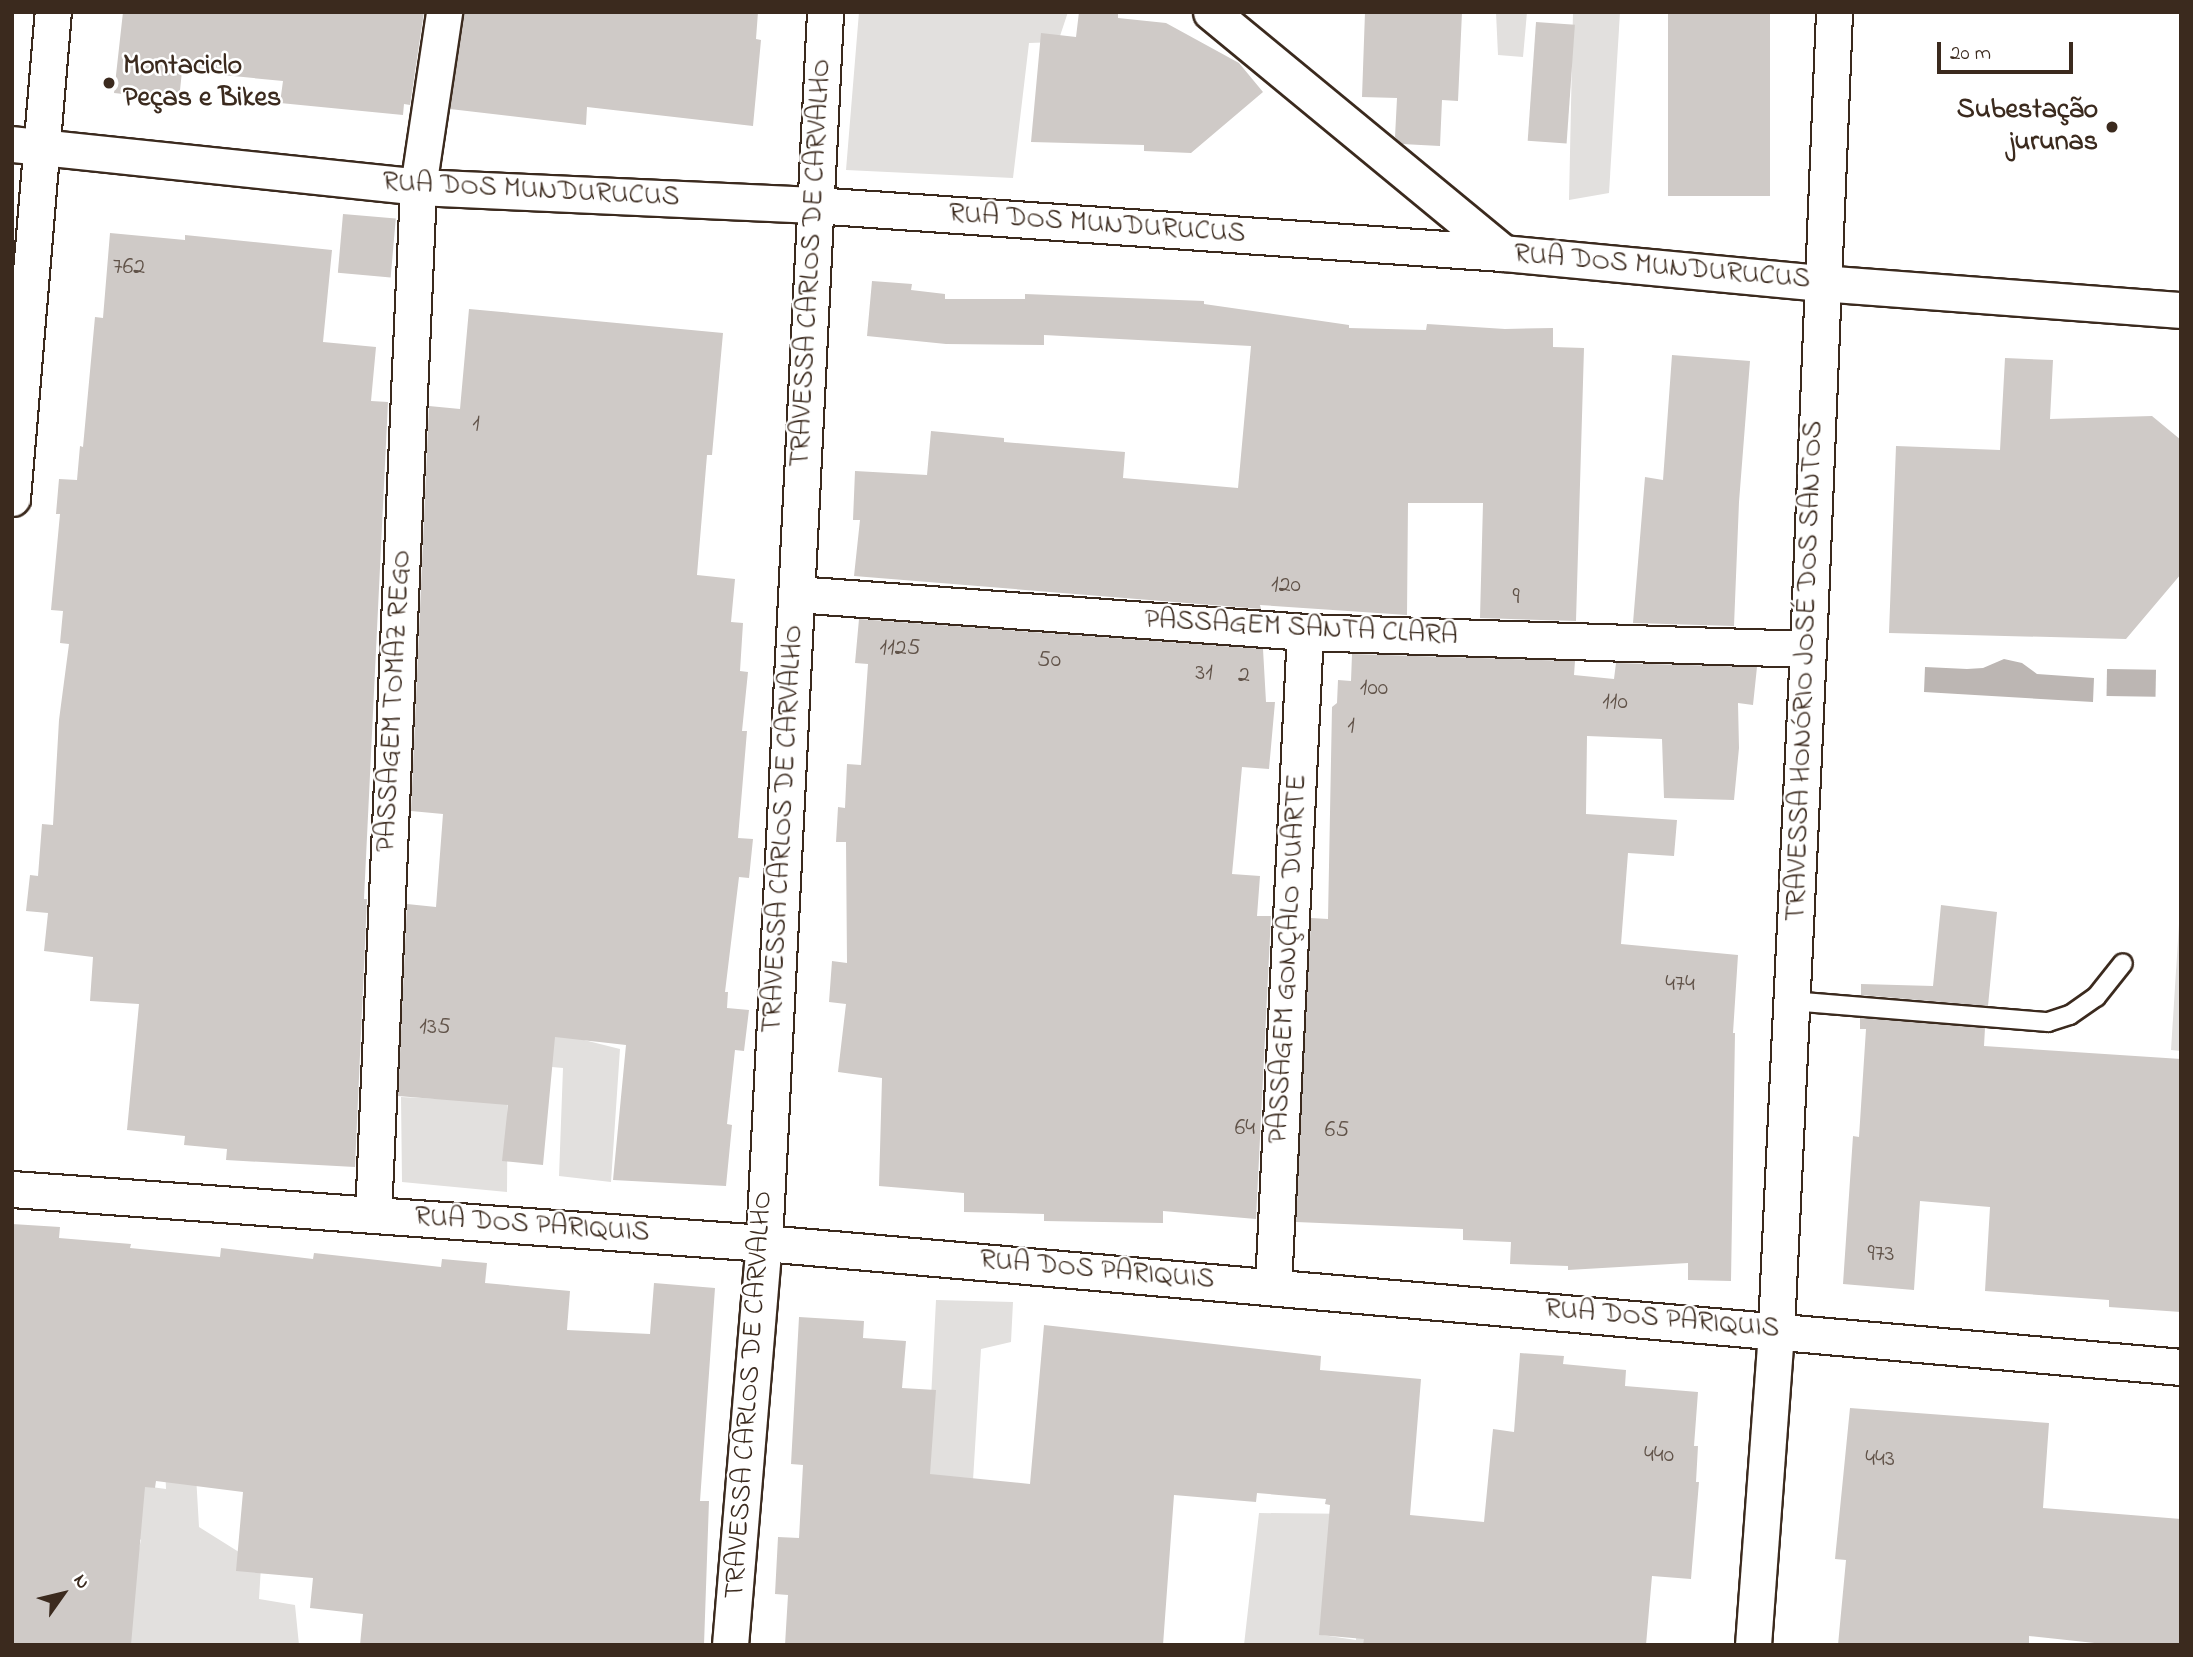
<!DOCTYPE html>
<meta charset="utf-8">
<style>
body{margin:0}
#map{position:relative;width:2193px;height:1657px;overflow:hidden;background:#fff;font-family:"Indie Flower",sans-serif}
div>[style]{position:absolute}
.green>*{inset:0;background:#e2e0de}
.water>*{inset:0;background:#bcb6b3;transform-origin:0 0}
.building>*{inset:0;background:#cfcac7;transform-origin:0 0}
.roads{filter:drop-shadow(2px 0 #3b2a1e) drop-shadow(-2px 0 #3b2a1e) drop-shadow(0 2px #3b2a1e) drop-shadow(0 -2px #3b2a1e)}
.service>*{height:18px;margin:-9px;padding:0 9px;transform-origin:9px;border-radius:9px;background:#fff}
.minor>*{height:35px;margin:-17.5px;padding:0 17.5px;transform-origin:17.5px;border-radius:17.5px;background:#fff}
.dots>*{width:19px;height:19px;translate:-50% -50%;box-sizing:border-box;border:4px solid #fff;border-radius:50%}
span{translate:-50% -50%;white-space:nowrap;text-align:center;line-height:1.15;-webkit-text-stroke:5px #fff;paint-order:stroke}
.number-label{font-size:24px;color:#605248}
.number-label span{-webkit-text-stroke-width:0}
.poi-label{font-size:28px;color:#3b2a1e;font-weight:700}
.left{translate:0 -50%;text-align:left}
.right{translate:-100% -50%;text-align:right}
.street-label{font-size:28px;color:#3b2a1e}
.frame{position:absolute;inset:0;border:14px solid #3b2a1e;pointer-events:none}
.north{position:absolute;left:28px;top:1559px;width:70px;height:70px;-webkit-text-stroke:5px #fff;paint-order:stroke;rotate:56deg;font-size:19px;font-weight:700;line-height:28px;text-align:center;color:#3b2a1e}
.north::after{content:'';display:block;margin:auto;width:24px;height:32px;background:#3b2a1e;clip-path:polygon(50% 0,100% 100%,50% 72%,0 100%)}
.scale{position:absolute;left:1937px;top:42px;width:136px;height:32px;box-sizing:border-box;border:4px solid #3b2a1e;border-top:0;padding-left:9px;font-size:21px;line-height:24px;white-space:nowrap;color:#3b2a1e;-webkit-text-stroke:5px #fff;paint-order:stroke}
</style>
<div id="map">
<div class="green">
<i style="clip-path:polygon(859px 12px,1068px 12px,1058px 42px,1029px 43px,1013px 178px,846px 170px)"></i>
<i style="clip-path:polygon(1496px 12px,1527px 12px,1523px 57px,1498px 55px)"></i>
<i style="clip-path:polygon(1573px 12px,1620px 12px,1609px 193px,1569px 200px)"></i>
<i style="clip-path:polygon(2181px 893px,2181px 1051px,2171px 1050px)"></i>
<i style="clip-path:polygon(448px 1029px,572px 1037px,620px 1049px,611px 1182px,559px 1176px,563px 1068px,508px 1063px,507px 1192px,402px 1182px,401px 1097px,442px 1099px)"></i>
<i style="clip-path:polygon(936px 1300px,1013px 1302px,1011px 1342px,981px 1349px,963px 1645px,923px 1558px)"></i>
<i style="clip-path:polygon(163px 1417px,196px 1475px,199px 1527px,261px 1566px,259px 1599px,295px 1605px,299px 1645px,136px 1645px,99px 1640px,133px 1573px,141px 1540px,110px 1513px,114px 1482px,166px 1489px)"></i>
<i style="clip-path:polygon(1259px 1513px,1359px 1514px,1322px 1635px,1356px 1640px,1355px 1571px,1367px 1645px,1244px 1645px)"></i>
</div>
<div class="water">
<i style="clip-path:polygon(2004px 659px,2022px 663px,2037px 674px,2094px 678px,2093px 702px,1924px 692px,1925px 667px,1967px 669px,1983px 668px)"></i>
<i style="left:2107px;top:669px;width:49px;height:27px;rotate:1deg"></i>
</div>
<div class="building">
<i style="clip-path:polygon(123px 12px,424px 12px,410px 105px,404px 104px,403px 115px,280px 103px,283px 81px,182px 71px,179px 100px,114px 93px)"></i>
<i style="clip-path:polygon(464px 12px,758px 12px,756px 39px,761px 40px,753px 126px,587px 107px,586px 125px,450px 109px)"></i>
<i style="clip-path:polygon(1079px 12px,1118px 12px,1118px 18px,1166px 23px,1239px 63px,1263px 92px,1191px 153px,1144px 151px,1144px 145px,1031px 142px,1041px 33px,1076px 37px)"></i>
<i style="clip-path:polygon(1365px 12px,1462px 12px,1458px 101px,1442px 100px,1440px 146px,1402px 144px,1395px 137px,1397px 98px,1362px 97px)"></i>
<i style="left:1668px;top:12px;width:102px;height:184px"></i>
<i style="left:1536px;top:22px;width:39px;height:119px;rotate:4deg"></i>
<i style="left:343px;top:214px;width:53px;height:59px;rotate:5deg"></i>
<i style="clip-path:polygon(110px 233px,185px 240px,185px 235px,332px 250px,323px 342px,376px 347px,371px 401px,388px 402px,364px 899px,367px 899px,355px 1167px,226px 1160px,227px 1149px,184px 1145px,185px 1136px,127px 1130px,139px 1004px,90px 1001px,93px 957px,44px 951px,48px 913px,26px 911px,30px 875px,38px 876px,42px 824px,53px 825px,59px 720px,69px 644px,60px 643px,63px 611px,51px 610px,60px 514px,56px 514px,59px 479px,77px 480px,80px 446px,83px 447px,95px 317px,103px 318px)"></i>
<i style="clip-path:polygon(872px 281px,912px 284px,911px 290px,945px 294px,945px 299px,1025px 299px,1025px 294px,1204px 301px,1204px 304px,1349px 325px,1349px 328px,1426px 330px,1427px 324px,1505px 329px,1553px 328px,1553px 347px,1584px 348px,1576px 621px,1480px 618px,1483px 503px,1408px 503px,1407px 615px,1260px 605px,1261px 609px,854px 576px,860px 520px,853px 520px,855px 471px,927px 475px,931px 431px,1004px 438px,1004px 442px,1125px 452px,1123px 478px,1238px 488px,1251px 346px,1044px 335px,1044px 345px,946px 344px,867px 336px)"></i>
<i style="clip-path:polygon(469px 309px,723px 333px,712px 455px,707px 455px,697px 575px,735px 579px,731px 622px,743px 623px,740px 671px,748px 672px,742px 731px,747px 731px,738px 838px,753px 839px,749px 878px,739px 877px,725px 992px,728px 992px,727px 1008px,749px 1010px,744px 1051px,735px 1050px,727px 1124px,732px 1125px,726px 1186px,613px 1180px,626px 1045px,555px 1037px,543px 1165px,502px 1161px,508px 1105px,398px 1096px,407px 904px,436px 907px,443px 814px,411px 811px,429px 406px,460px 409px)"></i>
<i style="clip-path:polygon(1672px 355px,1750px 361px,1739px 502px,1734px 626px,1633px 623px,1645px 477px,1663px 480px)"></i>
<i style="clip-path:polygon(2005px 358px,2053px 360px,2050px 419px,2152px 416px,2181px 440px,2181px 574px,2126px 639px,1889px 633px,1896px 446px,2000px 450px)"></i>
<i style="clip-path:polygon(859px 619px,1263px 649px,1266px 702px,1275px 702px,1269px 769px,1242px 767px,1232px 874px,1260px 876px,1257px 916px,1271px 916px,1256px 1219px,1163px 1211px,1163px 1223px,1044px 1221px,1044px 1214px,964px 1212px,964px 1193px,879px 1186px,882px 1078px,838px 1072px,846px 1004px,829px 1002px,832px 961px,847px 963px,846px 842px,836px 842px,838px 807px,845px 808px,847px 764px,861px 765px,868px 664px,855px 663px)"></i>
<i style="clip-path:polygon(1352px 654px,1575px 661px,1574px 675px,1614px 679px,1616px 663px,1757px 667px,1753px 705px,1738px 703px,1739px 748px,1734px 800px,1664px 798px,1662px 739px,1587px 736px,1586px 814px,1677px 820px,1674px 856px,1628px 853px,1621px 944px,1738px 955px,1733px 1033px,1735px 1033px,1731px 1281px,1688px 1280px,1688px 1263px,1568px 1270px,1568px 1266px,1510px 1264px,1511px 1242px,1463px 1240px,1463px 1229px,1296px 1222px,1311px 918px,1328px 919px,1332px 707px,1337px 703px,1338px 680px,1351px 681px)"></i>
<i style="clip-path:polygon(1941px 905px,1997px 912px,1988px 1006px,1861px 995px,1861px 984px,1933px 986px)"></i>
<i style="clip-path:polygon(1860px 1018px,1985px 1028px,1984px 1046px,2181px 1059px,2181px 1312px,2109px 1307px,2109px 1300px,1985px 1291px,1990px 1207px,1920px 1201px,1914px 1290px,1843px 1284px,1853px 1136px,1859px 1137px,1866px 1029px,1860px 1029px)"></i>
<i style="clip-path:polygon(12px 1224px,60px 1227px,59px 1238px,131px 1244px,130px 1248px,220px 1257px,221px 1248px,313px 1259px,314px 1253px,441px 1267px,442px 1259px,487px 1263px,485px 1283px,570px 1291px,567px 1330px,650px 1334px,654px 1283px,715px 1288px,700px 1501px,709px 1501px,704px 1645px,360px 1645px,363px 1614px,310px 1608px,313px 1578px,236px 1571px,243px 1492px,156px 1481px,155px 1488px,145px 1487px,131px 1645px,12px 1645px)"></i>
<i style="clip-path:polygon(799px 1317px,864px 1321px,863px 1338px,906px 1341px,902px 1388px,936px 1390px,930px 1474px,1030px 1484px,1044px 1325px,1321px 1356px,1320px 1370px,1421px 1379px,1410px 1515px,1484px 1522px,1493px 1429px,1514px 1432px,1520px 1353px,1564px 1356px,1563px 1364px,1626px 1370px,1625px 1386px,1698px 1392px,1694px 1446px,1698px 1446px,1696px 1482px,1699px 1482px,1691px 1579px,1652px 1576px,1646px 1645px,1363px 1645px,1364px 1639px,1319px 1635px,1330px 1505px,1325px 1504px,1326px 1499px,1257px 1493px,1256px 1502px,1174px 1495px,1163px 1645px,785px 1645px,788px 1595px,775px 1594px,778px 1537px,799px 1538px,803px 1465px,791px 1464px)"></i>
<i style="clip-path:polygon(1850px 1408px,2049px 1423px,2043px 1508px,2181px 1519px,2181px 1645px,2113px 1645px,2029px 1636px,2029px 1645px,1838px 1645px,1846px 1560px,1835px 1559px)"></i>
</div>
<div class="roads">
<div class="service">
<i style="left:1791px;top:1001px;width:258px;rotate:4.7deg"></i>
<i style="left:2048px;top:1022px;width:23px;rotate:-18deg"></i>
<i style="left:2070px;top:1015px;width:32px;rotate:-35deg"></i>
<i style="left:2096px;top:997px;width:43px;rotate:-51.5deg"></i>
</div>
<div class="minor">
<i style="left:1211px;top:12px;width:379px;rotate:39.5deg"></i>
<i style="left:12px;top:144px;width:408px;rotate:6deg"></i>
<i style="left:418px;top:187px;width:396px;rotate:2.6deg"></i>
<i style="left:814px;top:205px;width:691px;rotate:3.99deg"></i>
<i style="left:1503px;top:253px;width:319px;rotate:5.4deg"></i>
<i style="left:1821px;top:283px;width:361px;rotate:4.3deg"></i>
<i style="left:12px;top:498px;width:488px;rotate:-85.2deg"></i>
<i style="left:796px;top:594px;width:510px;rotate:4.27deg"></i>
<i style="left:1305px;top:632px;width:503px;rotate:1.94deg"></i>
<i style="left:12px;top:1189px;width:754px;rotate:4.11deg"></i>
<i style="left:764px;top:1243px;width:1422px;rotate:5deg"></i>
<i style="left:373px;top:1215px;width:1029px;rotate:-87.49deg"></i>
<i style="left:418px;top:187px;width:177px;rotate:-81.5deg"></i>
<i style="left:1273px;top:1286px;width:655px;rotate:-87.2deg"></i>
<i style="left:730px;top:1645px;width:403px;rotate:-85.2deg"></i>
<i style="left:764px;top:1243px;width:1233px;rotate:-87.16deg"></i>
<i style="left:1753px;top:1645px;width:317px;rotate:-85.8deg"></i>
<i style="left:1776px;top:1329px;width:681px;rotate:-87.31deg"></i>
<i style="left:1808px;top:649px;width:638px;rotate:-87.66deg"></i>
</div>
</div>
<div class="dots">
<i style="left:109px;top:83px;background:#3b2a1e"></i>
<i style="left:2112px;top:127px;background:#3b2a1e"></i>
</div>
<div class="number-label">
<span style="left:129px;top:268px">762</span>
<span style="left:476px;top:425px">1</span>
<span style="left:1286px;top:586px">120</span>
<span style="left:1516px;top:598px">9</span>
<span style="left:900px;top:649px">1125</span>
<span style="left:1049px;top:661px">50</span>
<span style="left:1204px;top:674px">31</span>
<span style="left:1244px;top:676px">2</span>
<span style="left:1374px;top:689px">100</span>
<span style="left:1615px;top:703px">110</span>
<span style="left:1351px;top:727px">1</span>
<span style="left:1680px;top:985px">474</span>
<span style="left:435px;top:1028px">135</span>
<span style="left:1245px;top:1129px">64</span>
<span style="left:1337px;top:1131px">65</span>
<span style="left:1881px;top:1255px">973</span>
<span style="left:1659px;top:1456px">440</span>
<span style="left:1880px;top:1460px">443</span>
</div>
<div class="poi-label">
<span class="left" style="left:123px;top:83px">Montaciclo<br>Peças e Bikes</span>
<span class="right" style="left:2098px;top:127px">Subestação<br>jurunas</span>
</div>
<div class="street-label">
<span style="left:531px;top:191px;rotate:3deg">RUA DOS MUNDURUCUS</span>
<span style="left:1097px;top:225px;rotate:4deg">RUA DOS MUNDURUCUS</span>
<span style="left:812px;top:263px;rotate:-87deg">TRAVESSA CARLOS DE CARVALHO</span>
<span style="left:1662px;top:268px;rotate:5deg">RUA DOS MUNDURUCUS</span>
<span style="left:1301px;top:629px;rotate:3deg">PASSAGEM SANTA CLARA</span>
<span style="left:1806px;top:671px;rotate:-88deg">TRAVESSA HONÓRIO JOSÉ DOS SANTOS</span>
<span style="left:395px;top:701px;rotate:-87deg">PASSAGEM TOMAZ REGO</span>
<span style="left:784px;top:829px;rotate:-87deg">TRAVESSA CARLOS DE CARVALHO</span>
<span style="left:1289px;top:959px;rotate:-87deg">PASSAGEM GONÇALO DUARTE</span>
<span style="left:532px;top:1226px;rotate:4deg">RUA DOS PARIQUIS</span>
<span style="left:1097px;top:1271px;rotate:5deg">RUA DOS PARIQUIS</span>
<span style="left:1662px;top:1320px;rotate:5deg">RUA DOS PARIQUIS</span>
<span style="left:750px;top:1395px;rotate:-86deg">TRAVESSA CARLOS DE CARVALHO</span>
</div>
<div class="frame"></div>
<div class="north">N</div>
<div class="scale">20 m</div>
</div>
